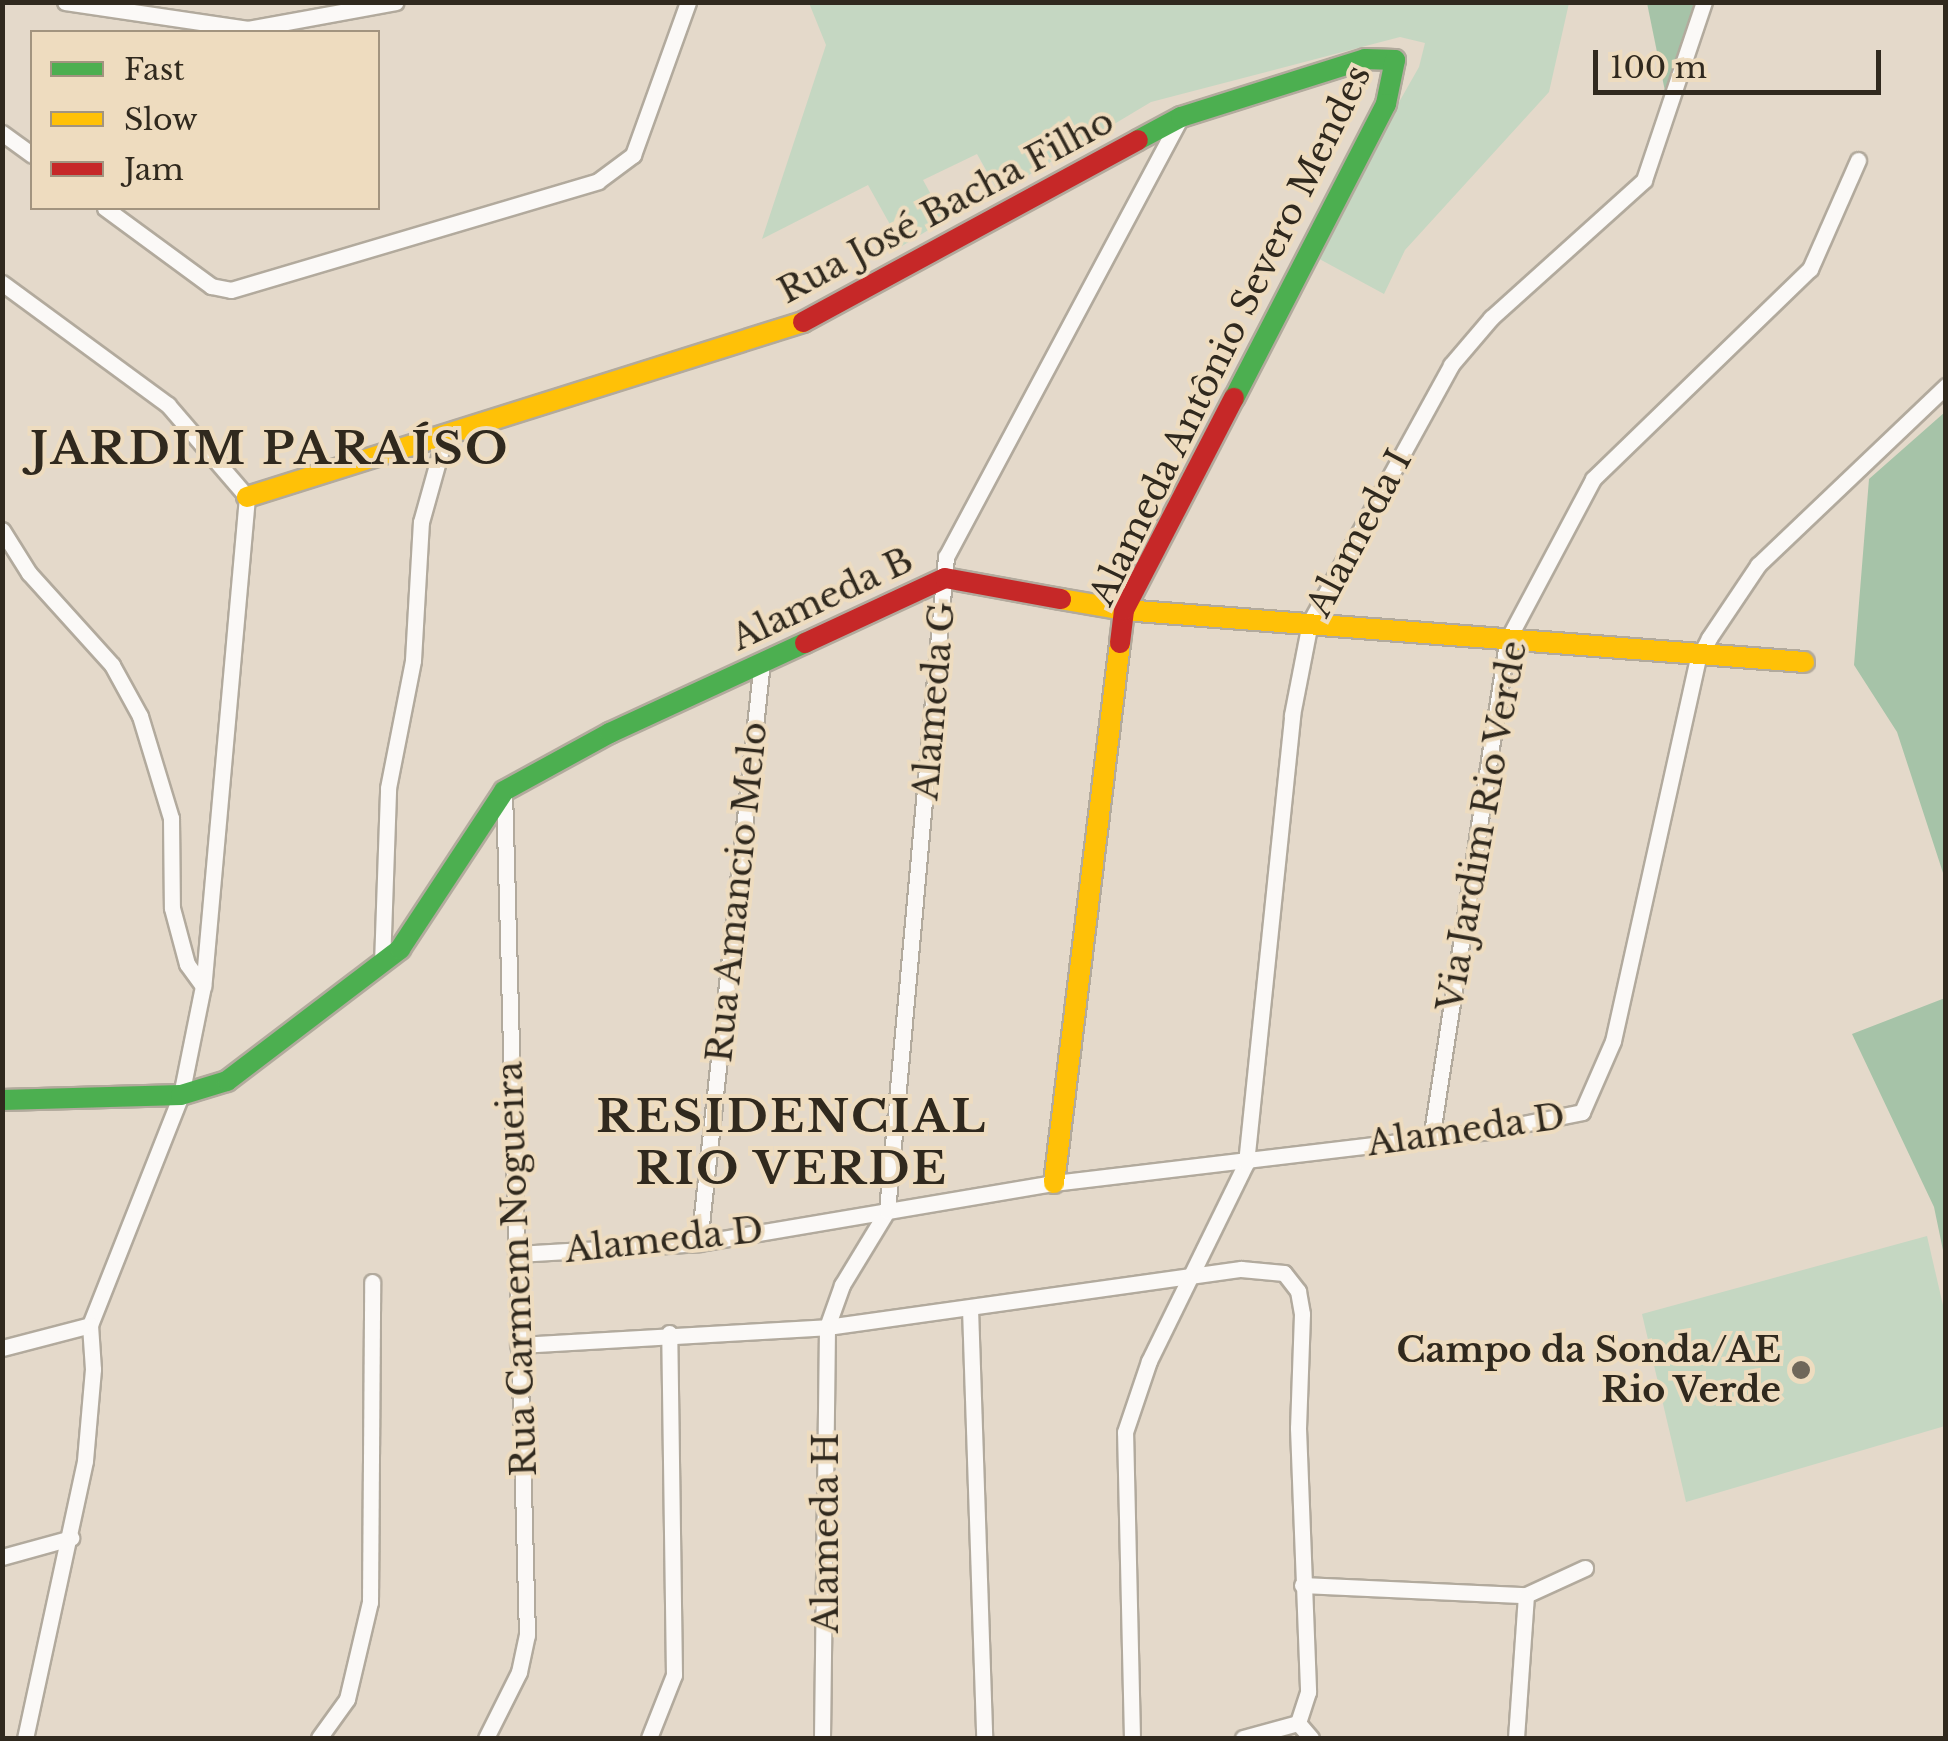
<!DOCTYPE html>
<meta charset="utf-8">
<style>
body{margin:0}
#map{position:relative;width:1948px;height:1741px;overflow:hidden;background:#e4d9ca;font-family:"Libre Baskerville",serif}
div>[style]{position:absolute}
.green>*{inset:0;background:#c5d7c2}
.forest>*{inset:0;background:#a6c3a8}
.roads{filter:drop-shadow(2px 0 #b2aa9d) drop-shadow(-2px 0 #b2aa9d) drop-shadow(0 2px #b2aa9d) drop-shadow(0 -2px #b2aa9d)}
.street>*{height:15px;margin:-7.5px;padding:0 7.5px;transform-origin:7.5px;border-radius:7.5px;background:#fbf9f7}
.fast>*{height:20px;margin:-10px;padding:0 10px;transform-origin:10px;border-radius:10px;background:#4caf50}
.slow>*{height:20px;margin:-10px;padding:0 10px;transform-origin:10px;border-radius:10px;background:#ffc107}
.jam>*{height:20px;margin:-10px;padding:0 10px;transform-origin:10px;border-radius:10px;background:#c62828}
.dots>*{width:28px;height:28px;translate:-50% -50%;box-sizing:border-box;border:5px solid #eedcbf;border-radius:50%}
span{translate:-50% -50%;white-space:nowrap;text-align:center;line-height:1.15;-webkit-text-stroke:8px #eedcbf;paint-order:stroke}
.street-label{font-size:35px;color:#30291e}
.poi-label{font-size:35px;color:#30291e;font-weight:700}
.right{translate:-100% -50%;text-align:right}
.district-label{font-size:45px;color:#30291e;font-weight:700;letter-spacing:2.5px}
.frame{position:absolute;inset:0;border:5px solid #30291e;pointer-events:none}
.legend{position:absolute;left:30px;top:30px;width:350px;height:180px;box-sizing:border-box;background:#eedcbf;border:2px solid #a2947f;margin:0;padding:12px 18px;list-style:none;font-size:30px;color:#30291e}
.legend li{display:flex;align-items:center;gap:20px;height:50px}
.legend b{width:50px;border:2px solid #a2947f}
.scale{position:absolute;left:1593px;top:50px;width:288px;height:45px;box-sizing:border-box;border:5px solid #30291e;border-top:0;padding-left:12px;font-size:30px;line-height:35px;white-space:nowrap;color:#30291e;-webkit-text-stroke:8px #eedcbf;paint-order:stroke}
</style>
<div id="map">
<div class="green">
<i style="clip-path:polygon(809px 3px,1569px 3px,1549px 92px,1405px 250px,1384px 294px,1312px 255px,1419px 67px,1425px 43px,1400px 37px,1151px 102px,999px 193px,977px 154px,923px 180px,945px 220px,902px 246px,868px 185px,762px 239px,826px 45px)"></i>
<i style="clip-path:polygon(1927px 1236px,1945px 1314px,1945px 1426px,1686px 1502px,1642px 1314px)"></i>
</div>
<div class="forest">
<i style="clip-path:polygon(1647px 3px,1697px 3px,1667px 101px)"></i>
<i style="clip-path:polygon(1945px 412px,1945px 879px,1897px 732px,1854px 665px,1869px 479px)"></i>
<i style="clip-path:polygon(1945px 998px,1946px 998px,1945px 1260px,1934px 1207px,1852px 1034px)"></i>
</div>
<div class="roads">
<div class="street">
<i style="left:65px;top:2px;width:185px;rotate:8.4deg"></i>
<i style="left:248px;top:29px;width:150px;rotate:-10.3deg"></i>
<i style="left:2px;top:133px;width:37px;rotate:36deg"></i>
<i style="left:105px;top:208px;width:132px;rotate:36.3deg"></i>
<i style="left:211px;top:286px;width:20px;rotate:11deg"></i>
<i style="left:231px;top:290px;width:383px;rotate:-16.5deg"></i>
<i style="left:598px;top:181px;width:44px;rotate:-36.6deg"></i>
<i style="left:633px;top:155px;width:163px;rotate:-70.2deg"></i>
<i style="left:2px;top:283px;width:206px;rotate:36.3deg"></i>
<i style="left:168px;top:405px;width:121px;rotate:49.3deg"></i>
<i style="left:247px;top:497px;width:491px;rotate:95.1deg"></i>
<i style="left:203px;top:986px;width:111px;rotate:101.4deg"></i>
<i style="left:181px;top:1095px;width:247px;rotate:111.6deg"></i>
<i style="left:90px;top:1325px;width:44px;rotate:86.1deg"></i>
<i style="left:93px;top:1369px;width:92px;rotate:95deg"></i>
<i style="left:85px;top:1461px;width:283px;rotate:102.2deg"></i>
<i style="left:2px;top:530px;width:51px;rotate:57.9deg"></i>
<i style="left:29px;top:573px;width:124px;rotate:47.9deg"></i>
<i style="left:112px;top:665px;width:58px;rotate:61.2deg"></i>
<i style="left:140px;top:716px;width:107px;rotate:73.1deg"></i>
<i style="left:171px;top:818px;width:90px;rotate:89.4deg"></i>
<i style="left:172px;top:908px;width:58px;rotate:75deg"></i>
<i style="left:187px;top:964px;width:27px;rotate:54deg"></i>
<i style="left:382px;top:964px;width:176px;rotate:-88deg"></i>
<i style="left:388px;top:788px;width:130px;rotate:-78.9deg"></i>
<i style="left:413px;top:660px;width:138px;rotate:-86.7deg"></i>
<i style="left:421px;top:522px;width:89px;rotate:-74.4deg"></i>
<i style="left:1432px;top:1133px;width:498px;rotate:-81.3deg"></i>
<i style="left:1507px;top:641px;width:183px;rotate:-62deg"></i>
<i style="left:1593px;top:479px;width:302px;rotate:-44.1deg"></i>
<i style="left:1810px;top:269px;width:119px;rotate:-66.2deg"></i>
<i style="left:699px;top:1243px;width:585px;rotate:-83.82deg"></i>
<i style="left:516px;top:1254px;width:183px;rotate:-3.4deg"></i>
<i style="left:699px;top:1243px;width:360px;rotate:-9.6deg"></i>
<i style="left:1054px;top:1183px;width:437px;rotate:-6.8deg"></i>
<i style="left:1488px;top:1131px;width:96px;rotate:-11.4deg"></i>
<i style="left:1582px;top:1112px;width:77px;rotate:-66.4deg"></i>
<i style="left:1613px;top:1041px;width:391px;rotate:-77.5deg"></i>
<i style="left:1698px;top:659px;width:24px;rotate:-62deg"></i>
<i style="left:1709px;top:638px;width:88px;rotate:-56.1deg"></i>
<i style="left:1758px;top:565px;width:260px;rotate:-43.6deg"></i>
<i style="left:970px;top:1308px;width:430px;rotate:88.1deg"></i>
<i style="left:518px;top:1345px;width:310px;rotate:-3.3deg"></i>
<i style="left:827px;top:1327px;width:418px;rotate:-8deg"></i>
<i style="left:1241px;top:1269px;width:43px;rotate:5.3deg"></i>
<i style="left:1284px;top:1273px;width:23px;rotate:52deg"></i>
<i style="left:1298px;top:1291px;width:23px;rotate:80deg"></i>
<i style="left:1302px;top:1314px;width:114px;rotate:92deg"></i>
<i style="left:1298px;top:1428px;width:264px;rotate:87.8deg"></i>
<i style="left:1308px;top:1692px;width:33px;rotate:108deg"></i>
<i style="left:2px;top:1348px;width:91px;rotate:-14.6deg"></i>
<i style="left:2px;top:1557px;width:72px;rotate:-15.4deg"></i>
<i style="left:1302px;top:1585px;width:224px;rotate:2.6deg"></i>
<i style="left:1526px;top:1595px;width:65px;rotate:-24.6deg"></i>
<i style="left:1298px;top:1723px;width:20px;rotate:49deg"></i>
<i style="left:319px;top:1738px;width:48px;rotate:-54.3deg"></i>
<i style="left:347px;top:1699px;width:100px;rotate:-76.7deg"></i>
<i style="left:370px;top:1602px;width:320px;rotate:-89.6deg"></i>
<i style="left:486px;top:1738px;width:74px;rotate:-63.4deg"></i>
<i style="left:519px;top:1672px;width:38px;rotate:-78deg"></i>
<i style="left:527px;top:1635px;width:844px;rotate:-91.56deg"></i>
<i style="left:649px;top:1738px;width:68px;rotate:-68.4deg"></i>
<i style="left:674px;top:1675px;width:342px;rotate:-90.8deg"></i>
<i style="left:822px;top:1738px;width:411px;rotate:-89.3deg"></i>
<i style="left:827px;top:1327px;width:45px;rotate:-70.3deg"></i>
<i style="left:842px;top:1285px;width:87px;rotate:-58.7deg"></i>
<i style="left:887px;top:1211px;width:657px;rotate:-84.85deg"></i>
<i style="left:946px;top:557px;width:499px;rotate:-61.9deg"></i>
<i style="left:1132px;top:1738px;width:306px;rotate:-91.3deg"></i>
<i style="left:1125px;top:1432px;width:75px;rotate:-71.3deg"></i>
<i style="left:1149px;top:1361px;width:220px;rotate:-63.9deg"></i>
<i style="left:1246px;top:1163px;width:450px;rotate:-84.1deg"></i>
<i style="left:1292px;top:715px;width:95px;rotate:-79deg"></i>
<i style="left:1310px;top:622px;width:293px;rotate:-61.2deg"></i>
<i style="left:1451px;top:365px;width:62px;rotate:-49.6deg"></i>
<i style="left:1491px;top:318px;width:206px;rotate:-42deg"></i>
<i style="left:1644px;top:180px;width:188px;rotate:-71.4deg"></i>
<i style="left:1243px;top:1738px;width:57px;rotate:-15.3deg"></i>
<i style="left:1516px;top:1738px;width:143px;rotate:-86deg"></i>
</div>
<div class="fast">
<i style="left:1138px;top:140px;width:49px;rotate:-28.1deg"></i>
<i style="left:1181px;top:117px;width:193px;rotate:-17.5deg"></i>
<i style="left:1365px;top:59px;width:30px;rotate:2deg"></i>
<i style="left:1395px;top:60px;width:45px;rotate:101.6deg"></i>
<i style="left:1386px;top:104px;width:331px;rotate:117.3deg"></i>
<i style="left:2px;top:1100px;width:179px;rotate:-1.6deg"></i>
<i style="left:181px;top:1095px;width:48px;rotate:-16.9deg"></i>
<i style="left:227px;top:1081px;width:218px;rotate:-37.3deg"></i>
<i style="left:400px;top:949px;width:189px;rotate:-56.6deg"></i>
<i style="left:504px;top:791px;width:121px;rotate:-28.7deg"></i>
<i style="left:610px;top:733px;width:215px;rotate:-24.8deg"></i>
</div>
<div class="slow">
<i style="left:247px;top:497px;width:583px;rotate:-17.47deg"></i>
<i style="left:1061px;top:599px;width:64px;rotate:9.9deg"></i>
<i style="left:1124px;top:610px;width:682px;rotate:4.37deg"></i>
<i style="left:1054px;top:1183px;width:544px;rotate:-83.03deg"></i>
</div>
<div class="jam">
<i style="left:803px;top:322px;width:381px;rotate:-28.5deg"></i>
<i style="left:805px;top:643px;width:154px;rotate:-24.9deg"></i>
<i style="left:945px;top:578px;width:118px;rotate:10.3deg"></i>
<i style="left:1120px;top:643px;width:33px;rotate:-83deg"></i>
<i style="left:1124px;top:610px;width:239px;rotate:-62.6deg"></i>
</div>
</div>
<div class="dots">
<i style="left:1801px;top:1370px;background:#6f675a"></i>
</div>
<div class="street-label">
<span style="left:946px;top:206px;rotate:-28deg">Rua José Bacha Filho</span>
<span style="left:1230px;top:335px;rotate:-64deg">Alameda Antônio Severo Mendes</span>
<span style="left:1359px;top:533px;rotate:-62deg">Alameda I</span>
<span style="left:822px;top:599px;rotate:-25deg">Alameda B</span>
<span style="left:934px;top:701px;rotate:-85deg">Alameda G</span>
<span style="left:1482px;top:826px;rotate:-80deg">Via Jardim Rio Verde</span>
<span style="left:737px;top:892px;rotate:-84deg">Rua Amancio Melo</span>
<span style="left:1466px;top:1130px;rotate:-8deg">Alameda D</span>
<span style="left:664px;top:1240px;rotate:-6deg">Alameda D</span>
<span style="left:517px;top:1269px;rotate:-92deg">Rua Carmem Nogueira</span>
<span style="left:826px;top:1533px;rotate:-90deg">Alameda H</span>
</div>
<div class="poi-label">
<span class="right" style="left:1781px;top:1370px">Campo da Sonda/AE<br>Rio Verde</span>
</div>
<div class="district-label">
<span style="left:270px;top:449px">JARDIM PARAÍSO</span>
<span style="left:792px;top:1143px">RESIDENCIAL<br>RIO VERDE</span>
</div>
<div class="frame"></div>
<ul class="legend">
<li><b style="height:12px;background:#4caf50"></b>Fast</li>
<li><b style="height:12px;background:#ffc107"></b>Slow</li>
<li><b style="height:12px;background:#c62828"></b>Jam</li>
</ul>
<div class="scale">100 m</div>
</div>
